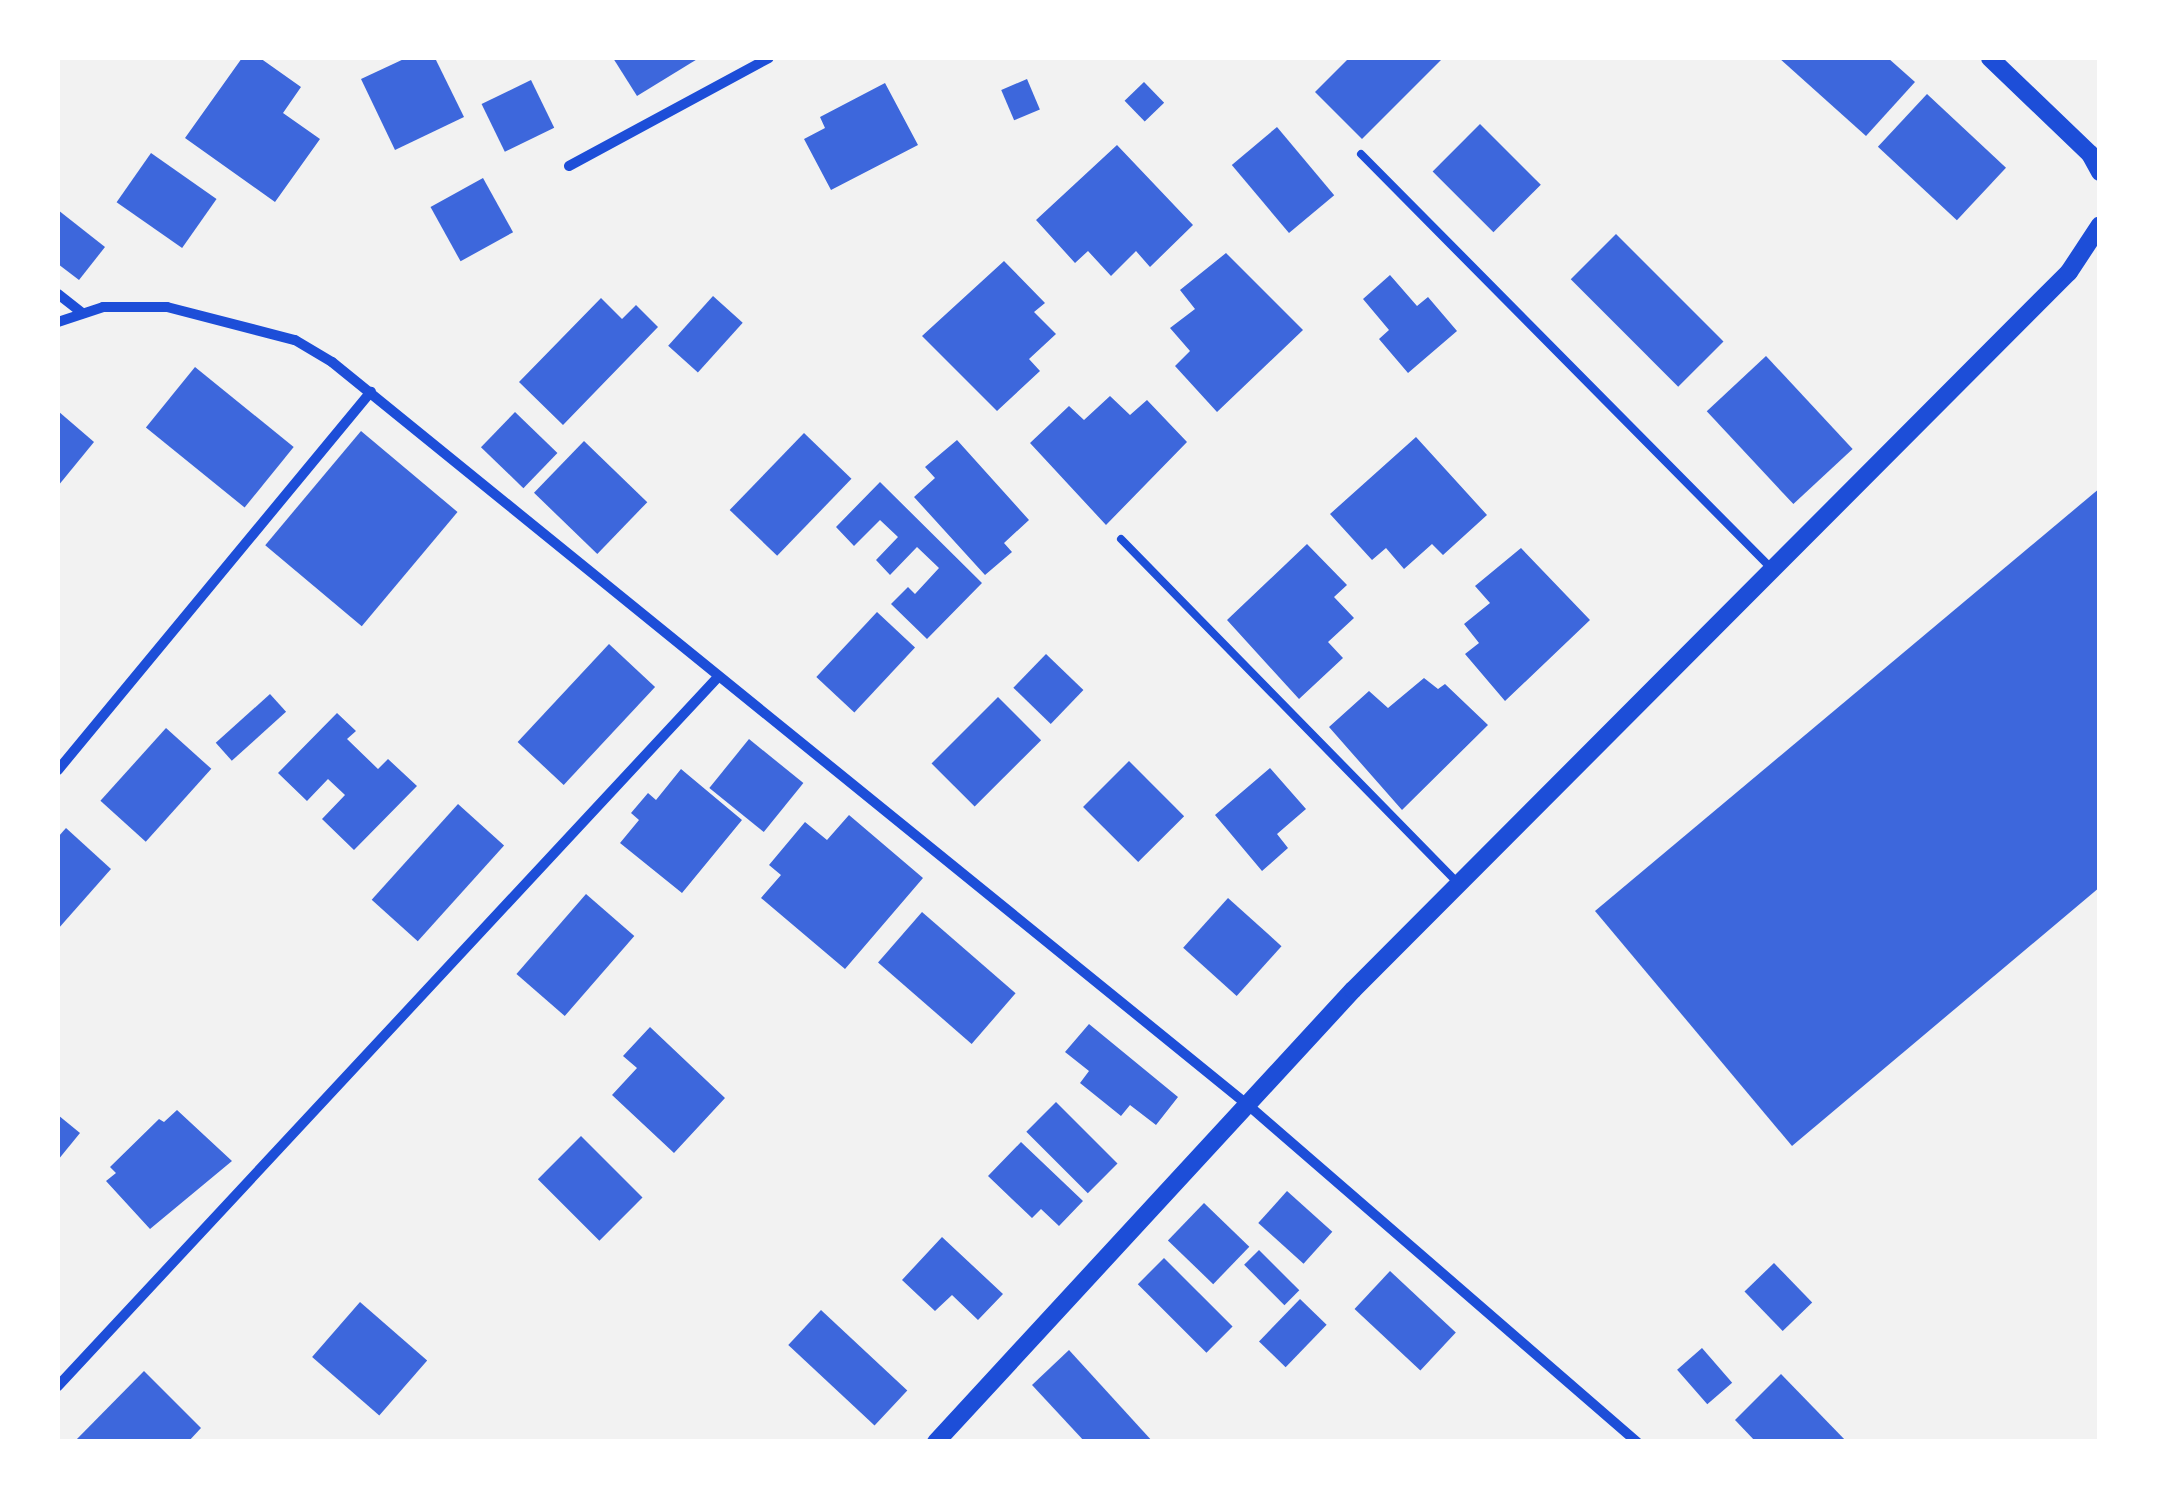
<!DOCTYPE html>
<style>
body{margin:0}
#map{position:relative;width:2157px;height:1499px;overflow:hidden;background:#f2f2f2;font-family:"Libre Baskerville",serif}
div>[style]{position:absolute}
.building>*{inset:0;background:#3d67dc;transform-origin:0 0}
.service>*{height:8px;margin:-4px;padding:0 4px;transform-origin:4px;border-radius:4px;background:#1d4ed8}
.minor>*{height:10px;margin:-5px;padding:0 5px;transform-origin:5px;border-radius:5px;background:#1d4ed8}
.tertiary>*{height:18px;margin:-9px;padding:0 9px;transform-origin:9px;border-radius:9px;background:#1d4ed8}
span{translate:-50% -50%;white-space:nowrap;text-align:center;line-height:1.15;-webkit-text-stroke:8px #fff;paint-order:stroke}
.frame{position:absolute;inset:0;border:60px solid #fff;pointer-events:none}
</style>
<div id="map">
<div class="building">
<i style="clip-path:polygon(242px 58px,260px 58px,301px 87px,283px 113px,320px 139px,275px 202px,185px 138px)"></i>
<i style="clip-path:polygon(406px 58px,435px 58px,464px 117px,395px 150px,361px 79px)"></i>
<i style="clip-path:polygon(613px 58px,699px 58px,637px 96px)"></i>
<i style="clip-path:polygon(1349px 58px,1443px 58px,1362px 139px,1315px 92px)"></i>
<i style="clip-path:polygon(1779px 58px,1888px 58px,1915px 82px,1866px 136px)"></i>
<i style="left:1027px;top:79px;width:33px;height:28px;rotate:67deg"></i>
<i style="left:531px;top:80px;width:53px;height:55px;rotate:64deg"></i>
<i style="left:1144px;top:82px;width:29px;height:27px;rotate:46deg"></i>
<i style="clip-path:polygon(885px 83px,918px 145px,831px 190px,804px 139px,825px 128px,820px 117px)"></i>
<i style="left:1927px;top:94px;width:108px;height:72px;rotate:43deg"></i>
<i style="left:1480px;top:124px;width:86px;height:67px;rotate:45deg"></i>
<i style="left:1277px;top:127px;width:89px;height:59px;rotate:50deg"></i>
<i style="clip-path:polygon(1117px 145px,1193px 225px,1150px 267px,1136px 251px,1111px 276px,1088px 251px,1075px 263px,1036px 220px)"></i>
<i style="left:151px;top:153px;width:80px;height:60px;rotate:35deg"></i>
<i style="left:483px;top:178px;width:62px;height:60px;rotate:61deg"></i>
<i style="clip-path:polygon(58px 210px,105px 247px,79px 280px,58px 264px)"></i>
<i style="left:1616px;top:234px;width:152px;height:64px;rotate:45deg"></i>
<i style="clip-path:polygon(1226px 253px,1303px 330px,1217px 412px,1175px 366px,1190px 351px,1170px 328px,1195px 309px,1180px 290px)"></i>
<i style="clip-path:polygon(1004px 261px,1045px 303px,1034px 312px,1056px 334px,1029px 359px,1040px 371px,997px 411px,922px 336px)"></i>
<i style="clip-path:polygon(1390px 275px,1417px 306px,1428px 297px,1457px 331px,1408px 373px,1379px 339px,1389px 330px,1363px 299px)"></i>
<i style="left:713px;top:296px;width:40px;height:67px;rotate:42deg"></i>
<i style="clip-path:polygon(601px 298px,622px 319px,636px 305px,658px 327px,563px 425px,519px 382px)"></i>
<i style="left:1766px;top:356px;width:127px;height:81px;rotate:47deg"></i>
<i style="left:195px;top:367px;width:127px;height:78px;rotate:39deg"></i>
<i style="clip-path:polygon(1110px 396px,1130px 415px,1147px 400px,1187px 442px,1106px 525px,1030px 443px,1069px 406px,1084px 420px)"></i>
<i style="clip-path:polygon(58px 411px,94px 442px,58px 486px)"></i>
<i style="left:515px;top:412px;width:59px;height:49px;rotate:44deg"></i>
<i style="left:361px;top:431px;width:126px;height:149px;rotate:40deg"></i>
<i style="left:804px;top:433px;width:66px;height:107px;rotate:44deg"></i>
<i style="clip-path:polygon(1416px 437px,1487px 515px,1443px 555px,1432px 544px,1404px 569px,1386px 548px,1372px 560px,1330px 514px)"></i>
<i style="clip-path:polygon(957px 440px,1029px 520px,1004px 543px,1012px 552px,985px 575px,914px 497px,935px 478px,925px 467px)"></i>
<i style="left:584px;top:441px;width:88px;height:72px;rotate:44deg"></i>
<i style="clip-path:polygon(880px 482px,982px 583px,927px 639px,891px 604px,908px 587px,915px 594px,939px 568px,917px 547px,890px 575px,876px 560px,898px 537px,880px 520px,854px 546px,836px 527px)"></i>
<i style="clip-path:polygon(2100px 488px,2100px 887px,1792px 1146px,1595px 911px)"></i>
<i style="clip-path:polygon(1307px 544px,1347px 585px,1334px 597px,1354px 618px,1328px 642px,1343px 658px,1299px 699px,1227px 620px)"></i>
<i style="clip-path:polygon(1521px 548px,1590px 620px,1505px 701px,1465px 654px,1479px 643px,1464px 624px,1490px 603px,1475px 586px)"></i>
<i style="left:877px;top:612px;width:52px;height:89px;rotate:43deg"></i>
<i style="left:609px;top:644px;width:63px;height:134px;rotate:43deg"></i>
<i style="left:1046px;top:654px;width:52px;height:47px;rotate:44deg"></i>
<i style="clip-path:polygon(1424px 678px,1438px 689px,1445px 684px,1488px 725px,1402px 810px,1329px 727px,1369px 691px,1388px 708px)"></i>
<i style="left:270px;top:694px;width:24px;height:73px;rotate:48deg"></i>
<i style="left:998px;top:697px;width:61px;height:94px;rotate:45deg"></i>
<i style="clip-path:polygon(337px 713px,356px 731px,347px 739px,378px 769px,388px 759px,417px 786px,354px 850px,322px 819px,345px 795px,328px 779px,307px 801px,278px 773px)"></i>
<i style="left:166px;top:728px;width:61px;height:98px;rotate:42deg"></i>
<i style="left:749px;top:739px;width:70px;height:63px;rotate:39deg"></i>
<i style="left:1129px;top:761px;width:78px;height:65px;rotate:45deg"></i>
<i style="clip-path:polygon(1270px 768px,1306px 809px,1277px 834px,1288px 848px,1262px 871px,1215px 815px)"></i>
<i style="clip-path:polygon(681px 769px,742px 820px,682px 893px,620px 843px,639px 820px,631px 813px,648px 793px,656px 800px)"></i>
<i style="left:458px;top:804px;width:62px;height:129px;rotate:42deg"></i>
<i style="clip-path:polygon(849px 815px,923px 878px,845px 969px,761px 898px,781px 875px,769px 865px,805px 822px,827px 840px)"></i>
<i style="clip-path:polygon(66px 828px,111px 869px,58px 929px,58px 837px)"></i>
<i style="left:586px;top:894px;width:64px;height:106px;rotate:41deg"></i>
<i style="left:1228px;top:898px;width:72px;height:67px;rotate:42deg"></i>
<i style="left:922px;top:912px;width:124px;height:67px;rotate:41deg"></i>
<i style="clip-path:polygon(1089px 1024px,1178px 1097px,1156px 1125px,1130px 1105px,1121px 1116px,1080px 1083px,1089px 1071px,1065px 1052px)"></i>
<i style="clip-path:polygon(650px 1027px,725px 1098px,674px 1153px,612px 1095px,637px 1068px,623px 1056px)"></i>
<i style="left:1056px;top:1102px;width:87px;height:42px;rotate:45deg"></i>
<i style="clip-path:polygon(177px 1110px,232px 1161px,150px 1229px,106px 1181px,116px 1173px,110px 1167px,159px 1119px,164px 1122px)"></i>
<i style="clip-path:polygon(58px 1115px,80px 1133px,58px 1160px)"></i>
<i style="left:581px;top:1136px;width:87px;height:61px;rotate:45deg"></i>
<i style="clip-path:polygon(1021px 1142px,1083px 1201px,1059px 1226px,1041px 1209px,1032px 1218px,988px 1176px)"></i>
<i style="left:1287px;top:1191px;width:61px;height:43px;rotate:42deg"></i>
<i style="left:1204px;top:1203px;width:63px;height:52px;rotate:44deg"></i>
<i style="clip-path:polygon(942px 1237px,1003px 1294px,978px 1320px,952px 1295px,935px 1311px,902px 1280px)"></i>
<i style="left:1259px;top:1250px;width:57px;height:21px;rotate:45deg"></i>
<i style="left:1164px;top:1258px;width:97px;height:37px;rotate:45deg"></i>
<i style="left:1774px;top:1263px;width:55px;height:41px;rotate:46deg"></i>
<i style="left:1390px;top:1271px;width:90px;height:52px;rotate:43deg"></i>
<i style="left:1300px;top:1299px;width:37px;height:59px;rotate:44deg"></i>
<i style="left:360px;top:1302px;width:89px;height:73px;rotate:41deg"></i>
<i style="left:821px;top:1310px;width:118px;height:48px;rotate:43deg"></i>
<i style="left:1702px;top:1348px;width:46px;height:33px;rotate:49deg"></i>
<i style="clip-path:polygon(1069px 1350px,1153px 1442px,1085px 1442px,1032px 1385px)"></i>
<i style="clip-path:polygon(144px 1371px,201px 1428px,188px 1442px,74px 1442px)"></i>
<i style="clip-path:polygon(1781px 1374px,1847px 1442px,1756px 1442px,1735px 1420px)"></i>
</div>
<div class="service">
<i style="left:1361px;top:154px;width:585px;rotate:45.28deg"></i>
<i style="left:1121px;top:539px;width:480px;rotate:45.6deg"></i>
</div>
<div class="minor">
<i style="left:569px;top:166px;width:227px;rotate:-28.4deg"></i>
<i style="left:58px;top:294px;width:31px;rotate:38deg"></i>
<i style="left:58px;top:322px;width:47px;rotate:-18.4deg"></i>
<i style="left:103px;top:307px;width:64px"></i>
<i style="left:167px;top:307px;width:132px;rotate:14.5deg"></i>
<i style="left:295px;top:340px;width:43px;rotate:30.7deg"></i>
<i style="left:332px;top:362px;width:1179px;rotate:39.05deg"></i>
<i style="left:1248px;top:1105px;width:515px;rotate:40.9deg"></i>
<i style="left:58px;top:770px;width:491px;rotate:-50.4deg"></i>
<i style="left:58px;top:1386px;width:969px;rotate:-47.05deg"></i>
</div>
<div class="tertiary">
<i style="left:1990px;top:58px;width:139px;rotate:43.8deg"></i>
<i style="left:2090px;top:154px;width:21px;rotate:61deg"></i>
<i style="left:936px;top:1442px;width:615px;rotate:-47.31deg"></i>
<i style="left:1353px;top:990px;width:1014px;rotate:-45.08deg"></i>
<i style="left:2069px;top:272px;width:56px;rotate:-56.6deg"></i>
</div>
<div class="frame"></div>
</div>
